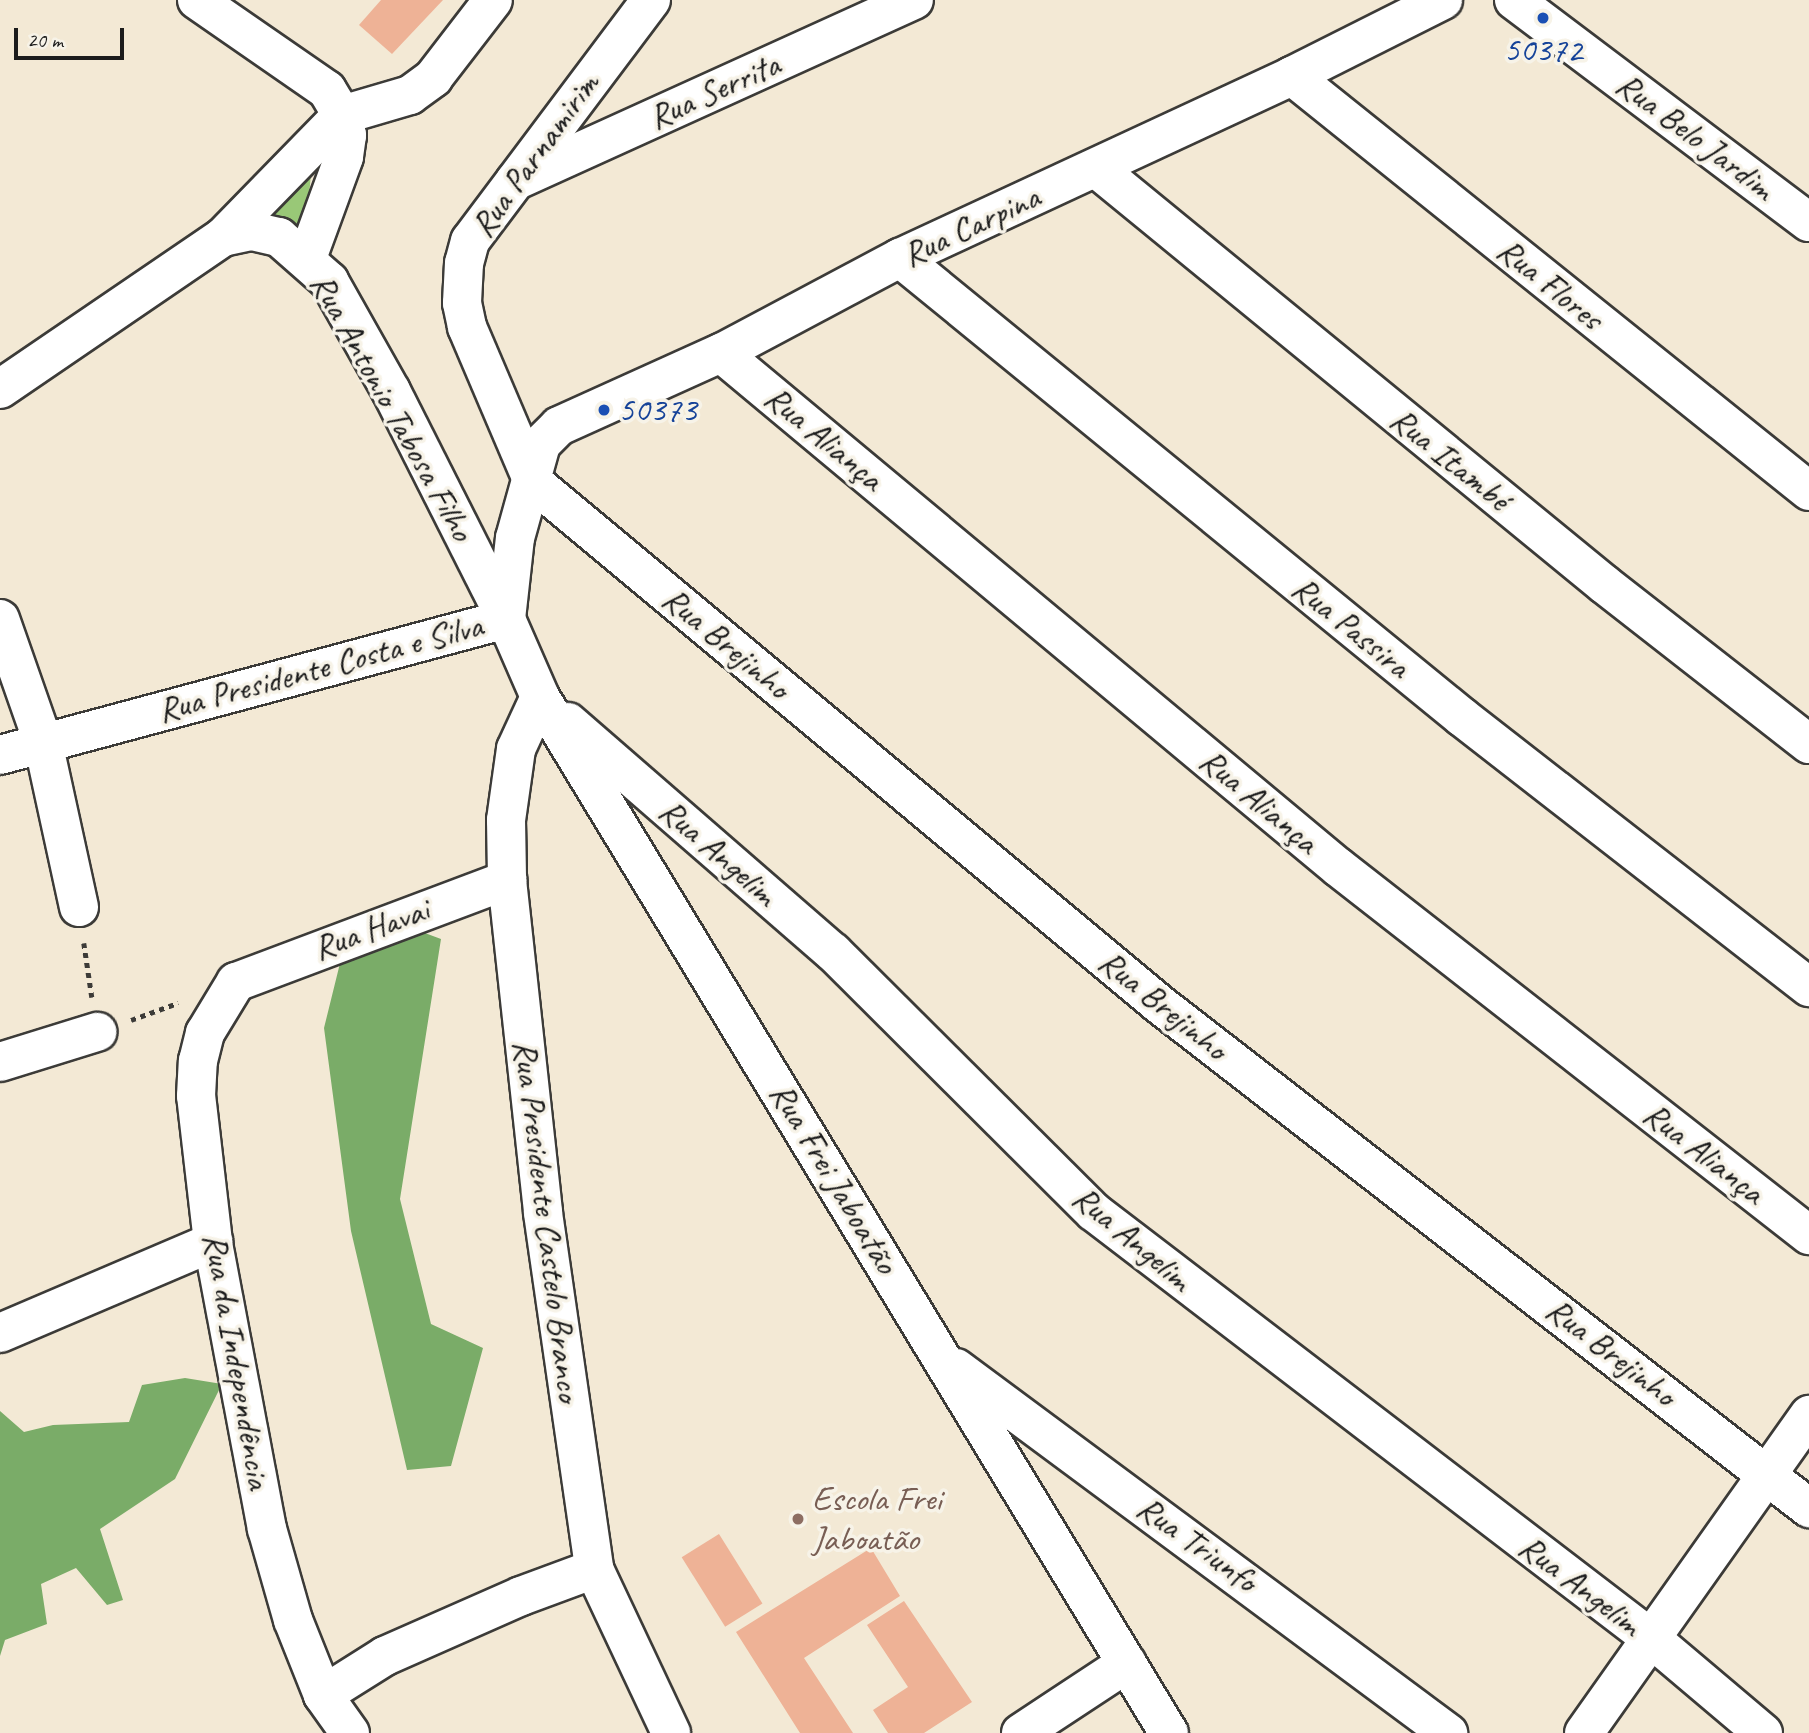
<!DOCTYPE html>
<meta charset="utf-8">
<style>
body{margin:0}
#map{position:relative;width:1809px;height:1733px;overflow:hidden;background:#f3e9d5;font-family:Caveat,sans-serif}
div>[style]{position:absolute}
.green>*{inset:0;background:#99c877}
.forest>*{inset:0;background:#7aac68}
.building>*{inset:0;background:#eeb296;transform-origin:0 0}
.path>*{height:4.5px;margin-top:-2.25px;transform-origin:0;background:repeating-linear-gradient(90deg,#3c3b38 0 5px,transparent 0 10px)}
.roads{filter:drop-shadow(2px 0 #3c3b38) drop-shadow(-2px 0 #3c3b38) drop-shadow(0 2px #3c3b38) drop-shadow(0 -2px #3c3b38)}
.minor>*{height:38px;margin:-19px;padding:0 19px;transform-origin:19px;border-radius:19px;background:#fff}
.dots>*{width:19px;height:19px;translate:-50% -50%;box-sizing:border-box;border:4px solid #f7f3e8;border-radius:50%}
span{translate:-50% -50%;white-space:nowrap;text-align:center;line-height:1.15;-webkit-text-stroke:7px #f7f3e8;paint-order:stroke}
.transit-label{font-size:35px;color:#164399}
.left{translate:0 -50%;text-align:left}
.street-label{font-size:35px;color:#1c1c1c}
.education-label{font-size:35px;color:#785e54}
.scale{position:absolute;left:14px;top:28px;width:110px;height:32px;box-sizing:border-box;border:4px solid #1c1c1c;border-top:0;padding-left:9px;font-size:21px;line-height:24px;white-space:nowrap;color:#1c1c1c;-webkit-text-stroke:5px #f7f3e8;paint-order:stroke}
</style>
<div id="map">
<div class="green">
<i style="clip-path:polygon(312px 163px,304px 251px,253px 213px)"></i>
</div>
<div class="forest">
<i style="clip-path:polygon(406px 926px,441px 939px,400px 1199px,431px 1324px,483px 1348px,451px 1466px,407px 1470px,351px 1231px,324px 1028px,344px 947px)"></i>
<i style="clip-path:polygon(185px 1378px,222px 1384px,175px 1479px,100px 1529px,123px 1600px,107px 1605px,76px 1568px,41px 1584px,47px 1624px,5px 1640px,0 1656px,0 1411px,24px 1432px,53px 1425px,129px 1422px,142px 1385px)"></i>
</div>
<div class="building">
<i style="clip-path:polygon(381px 0,443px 0,392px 54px,359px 25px)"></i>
<i style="left:719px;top:1534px;width:82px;height:44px;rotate:58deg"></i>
<i style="clip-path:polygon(871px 1548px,900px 1596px,804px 1658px,853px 1733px,800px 1733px,736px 1632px)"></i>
<i style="clip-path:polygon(904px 1601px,972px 1702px,924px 1733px,888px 1733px,873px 1710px,908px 1687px,867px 1625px)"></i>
</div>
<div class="path">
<i style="left:84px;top:943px;width:55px;rotate:81.6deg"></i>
<i style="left:131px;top:1020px;width:50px;rotate:-19.9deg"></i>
</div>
<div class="roads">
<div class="minor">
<i style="left:197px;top:0;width:158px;rotate:34.7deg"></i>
<i style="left:327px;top:90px;width:29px;rotate:59deg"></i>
<i style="left:342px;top:115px;width:21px;rotate:76deg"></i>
<i style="left:347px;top:135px;width:22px;rotate:98deg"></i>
<i style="left:344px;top:157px;width:108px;rotate:110.1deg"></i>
<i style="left:651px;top:0;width:301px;rotate:126.9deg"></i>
<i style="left:470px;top:241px;width:23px;rotate:105deg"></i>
<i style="left:464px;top:263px;width:40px;rotate:92.9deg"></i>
<i style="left:462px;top:303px;width:25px;rotate:78deg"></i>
<i style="left:467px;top:327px;width:168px;rotate:66.9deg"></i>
<i style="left:533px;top:482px;width:815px;rotate:39.82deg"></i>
<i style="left:1159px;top:1004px;width:823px;rotate:37.79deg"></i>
<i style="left:1514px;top:0;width:369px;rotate:37deg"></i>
<i style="left:1292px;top:76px;width:663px;rotate:38.75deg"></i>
<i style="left:1096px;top:168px;width:657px;rotate:39.31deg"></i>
<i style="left:1604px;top:584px;width:260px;rotate:38deg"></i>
<i style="left:515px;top:181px;width:438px;rotate:-24.4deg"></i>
<i style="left:223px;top:237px;width:170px;rotate:-45.7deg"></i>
<i style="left:342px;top:115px;width:71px;rotate:-16.4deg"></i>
<i style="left:410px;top:95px;width:29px;rotate:-36deg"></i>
<i style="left:433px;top:78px;width:98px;rotate:-52.4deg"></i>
<i style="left:900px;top:258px;width:726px;rotate:39.24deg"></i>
<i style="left:1462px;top:717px;width:440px;rotate:37.9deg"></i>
<i style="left:721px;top:353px;width:803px;rotate:39.8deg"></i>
<i style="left:1338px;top:867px;width:598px;rotate:38deg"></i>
<i style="left:0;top:389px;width:270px;rotate:-34.3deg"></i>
<i style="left:223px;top:237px;width:30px;rotate:-12deg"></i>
<i style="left:252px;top:231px;width:28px;rotate:13deg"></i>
<i style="left:279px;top:237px;width:67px;rotate:41.3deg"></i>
<i style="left:329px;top:281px;width:126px;rotate:60.6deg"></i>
<i style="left:391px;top:391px;width:255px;rotate:63.2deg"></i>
<i style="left:506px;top:619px;width:85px;rotate:66.4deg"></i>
<i style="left:540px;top:697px;width:1212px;rotate:58.74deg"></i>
<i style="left:0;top:619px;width:130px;rotate:70.7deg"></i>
<i style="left:43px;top:742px;width:169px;rotate:77.7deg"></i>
<i style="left:506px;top:619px;width:81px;rotate:-83.7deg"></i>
<i style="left:515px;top:538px;width:98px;rotate:-74.5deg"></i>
<i style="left:541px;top:444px;width:25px;rotate:-45deg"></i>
<i style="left:559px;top:426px;width:178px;rotate:-24.3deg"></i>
<i style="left:721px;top:353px;width:203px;rotate:-28deg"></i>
<i style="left:900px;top:258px;width:432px;rotate:-24.9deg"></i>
<i style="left:1292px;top:76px;width:169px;rotate:-26.7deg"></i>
<i style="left:540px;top:697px;width:57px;rotate:114.8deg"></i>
<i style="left:516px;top:749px;width:72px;rotate:98deg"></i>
<i style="left:506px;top:820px;width:60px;rotate:89deg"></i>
<i style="left:507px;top:880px;width:335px;rotate:83.8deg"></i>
<i style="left:543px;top:1213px;width:360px;rotate:81.8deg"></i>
<i style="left:594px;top:1569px;width:181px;rotate:64.8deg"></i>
<i style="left:568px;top:722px;width:351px;rotate:41deg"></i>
<i style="left:833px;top:952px;width:368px;rotate:44.9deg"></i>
<i style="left:1094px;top:1212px;width:704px;rotate:37.44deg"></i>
<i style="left:1653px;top:1640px;width:144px;rotate:40.2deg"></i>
<i style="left:0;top:755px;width:524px;rotate:-15.04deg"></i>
<i style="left:0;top:1062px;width:102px;rotate:-17.2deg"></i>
<i style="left:0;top:1333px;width:232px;rotate:-23.1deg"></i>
<i style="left:956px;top:1368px;width:613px;rotate:36.57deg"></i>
<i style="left:323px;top:1695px;width:73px;rotate:-32.2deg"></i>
<i style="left:385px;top:1656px;width:149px;rotate:-23.8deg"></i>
<i style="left:521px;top:1596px;width:78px;rotate:-20.3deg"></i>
<i style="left:350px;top:1733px;width:47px;rotate:-125.4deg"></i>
<i style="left:323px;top:1695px;width:81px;rotate:-111.8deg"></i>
<i style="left:293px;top:1620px;width:95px;rotate:-105.9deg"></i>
<i style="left:267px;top:1529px;width:292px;rotate:-100.7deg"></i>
<i style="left:213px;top:1242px;width:147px;rotate:-96.6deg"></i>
<i style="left:196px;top:1096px;width:35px;rotate:-87deg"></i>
<i style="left:198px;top:1061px;width:29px;rotate:-76deg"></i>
<i style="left:205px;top:1033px;width:60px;rotate:-58.7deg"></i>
<i style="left:236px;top:982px;width:290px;rotate:-20.6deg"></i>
<i style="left:1021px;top:1733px;width:127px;rotate:-33.4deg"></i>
<i style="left:1584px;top:1733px;width:390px;rotate:-54.7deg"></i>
</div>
</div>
<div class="dots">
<i style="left:1543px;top:18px;background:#1a4fb4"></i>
<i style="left:604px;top:410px;background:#1a4fb4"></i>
<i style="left:798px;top:1519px;background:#8d6e63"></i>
</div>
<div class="transit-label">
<span style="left:1543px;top:50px">50372</span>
<span class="left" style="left:618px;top:410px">50373</span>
</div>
<div class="street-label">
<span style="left:714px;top:91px;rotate:-24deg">Rua Serrita</span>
<span style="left:1695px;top:136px;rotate:37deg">Rua Belo Jardim</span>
<span style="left:535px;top:155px;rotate:-54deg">Rua Parnamirim</span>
<span style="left:971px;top:226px;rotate:-25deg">Rua Carpina</span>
<span style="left:1550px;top:284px;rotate:39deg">Rua Flores</span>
<span style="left:392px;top:407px;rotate:61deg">Rua Antonio Tabosa Filho</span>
<span style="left:824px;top:438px;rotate:40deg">Rua Aliança</span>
<span style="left:1450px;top:459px;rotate:39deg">Rua Itambé</span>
<span style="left:1351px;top:627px;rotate:39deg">Rua Passira</span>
<span style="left:726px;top:643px;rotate:40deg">Rua Brejinho</span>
<span style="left:320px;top:668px;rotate:-15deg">Rua Presidente Costa e Silva</span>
<span style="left:1259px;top:801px;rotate:40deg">Rua Aliança</span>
<span style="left:718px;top:852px;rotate:41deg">Rua Angelim</span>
<span style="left:371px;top:929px;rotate:-20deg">Rua Havai</span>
<span style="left:1163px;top:1005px;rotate:39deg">Rua Brejinho</span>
<span style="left:1704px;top:1153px;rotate:38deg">Rua Aliança</span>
<span style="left:834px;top:1178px;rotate:59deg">Rua Frei Jaboatão</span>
<span style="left:547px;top:1221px;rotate:83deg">Rua Presidente Castelo Branco</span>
<span style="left:1132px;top:1238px;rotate:40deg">Rua Angelim</span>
<span style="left:1611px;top:1352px;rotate:38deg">Rua Brejinho</span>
<span style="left:237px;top:1361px;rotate:80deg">Rua da Independência</span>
<span style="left:1197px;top:1544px;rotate:36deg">Rua Triunfo</span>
<span style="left:1580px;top:1585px;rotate:37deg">Rua Angelim</span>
</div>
<div class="education-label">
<span class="left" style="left:812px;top:1519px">Escola Frei<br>Jaboatão</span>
</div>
<div class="scale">20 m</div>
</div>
